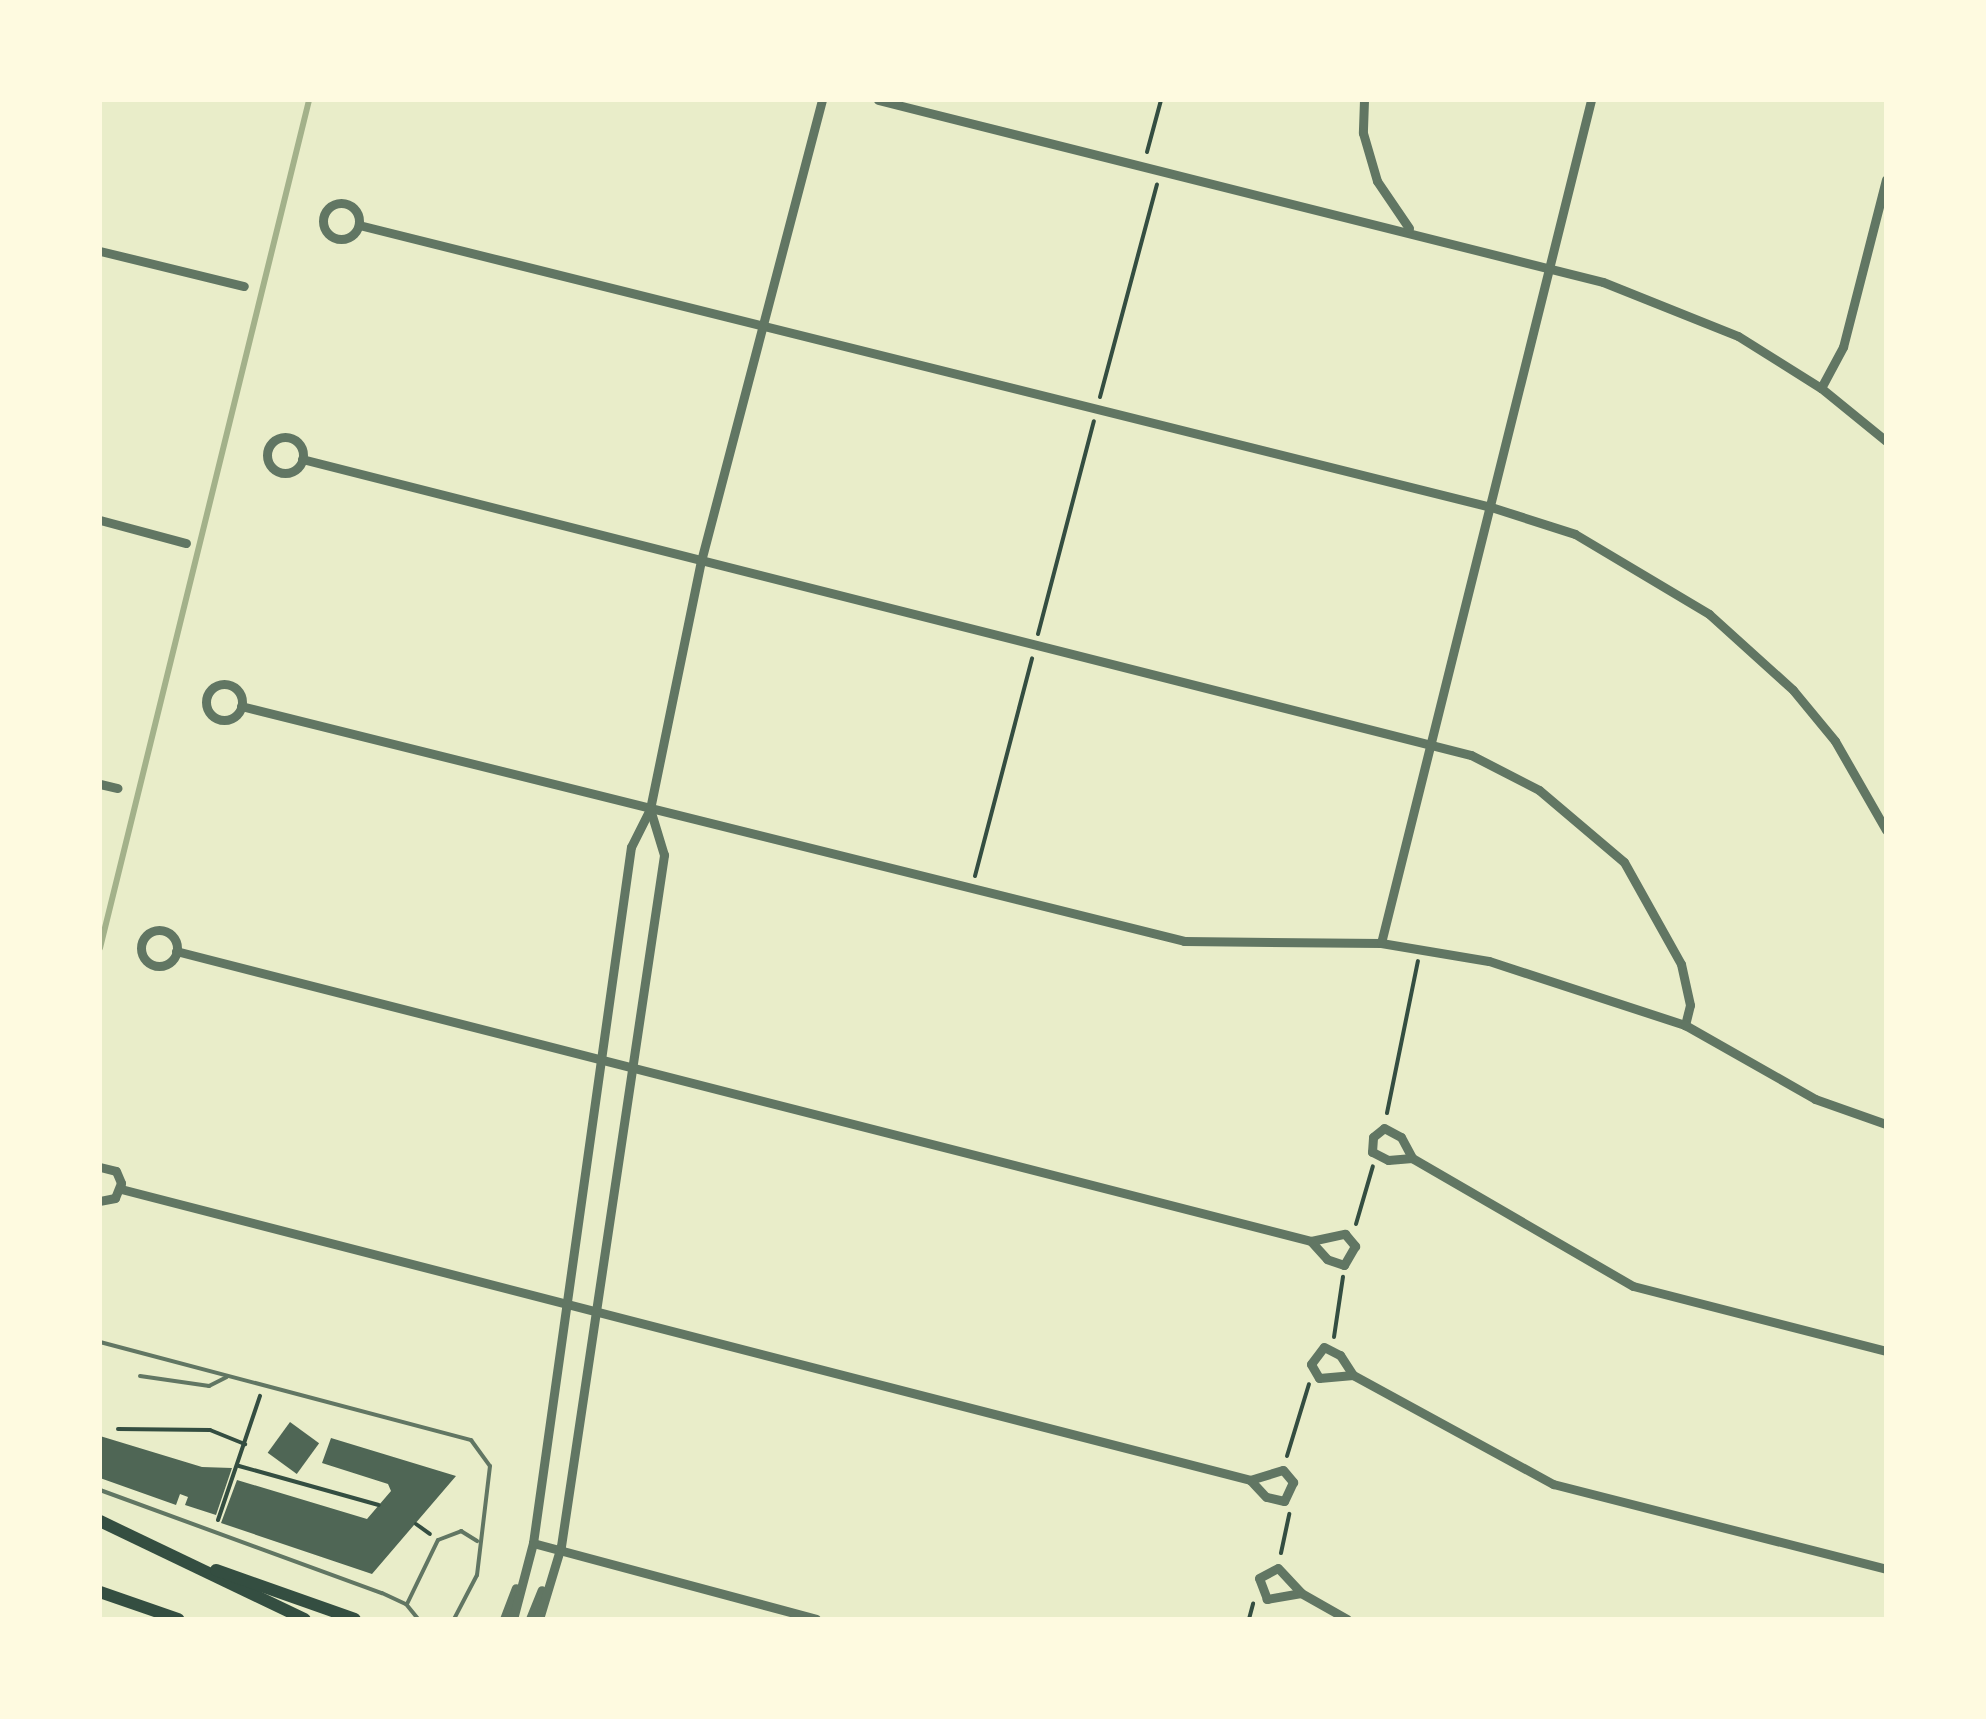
<!DOCTYPE html>
<style>
body{margin:0}
#map{position:relative;width:1986px;height:1719px;overflow:hidden;background:#e9edc9;font-family:"Nunito Sans",sans-serif}
div>[style]{position:absolute}
.stream>*{height:6px;margin:-3px;padding:0 3px;transform-origin:3px;border-radius:3px;background:#a3b18a}
.building>*{inset:0;background:#4f6655;transform-origin:0 0}
.path>*{height:4px;margin:-2px;padding:0 2px;transform-origin:2px;border-radius:2px;background:#344e41}
.service>*{height:4px;margin:-2px;padding:0 2px;transform-origin:2px;border-radius:2px;background:#617663}
.minor>*{height:9px;margin:-4.5px;padding:0 4.5px;transform-origin:4.5px;border-radius:4.5px;background:#617663}
.minor>.ring{margin:-4.5px;padding:0;box-sizing:content-box;background:none;border:9px solid #617663;border-radius:50%}
.secondary>*{height:12px;margin:-6px;padding:0 6px;transform-origin:6px;border-radius:6px;background:#344e41}
span{translate:-50% -50%;white-space:nowrap;text-align:center;line-height:1.15;-webkit-text-stroke:8px #fefae0;paint-order:stroke}
.frame{position:absolute;inset:0;border:102px solid #fefae0;pointer-events:none}
</style>
<div id="map">
<div class="stream">
<i style="left:100px;top:948px;width:873px;rotate:-76.15deg"></i>
</div>
<div class="building">
<i style="left:290px;top:1422px;width:36px;height:38px;rotate:36deg"></i>
<i style="clip-path:polygon(100px 1436px,202px 1467px,232px 1468px,216px 1515px,185px 1505px,188px 1497px,180px 1494px,176px 1505px,100px 1478px)"></i>
<i style="clip-path:polygon(331px 1438px,456px 1476px,372px 1574px,221px 1523px,237px 1480px,367px 1519px,391px 1491px,388px 1484px,322px 1463px)"></i>
</div>
<div class="path">
<i style="left:1147px;top:152px;width:54px;rotate:-74.9deg"></i>
<i style="left:1100px;top:397px;width:220px;rotate:-75deg"></i>
<i style="left:1038px;top:634px;width:220px;rotate:-75.3deg"></i>
<i style="left:975px;top:876px;width:225px;rotate:-75.3deg"></i>
<i style="left:1387px;top:1113px;width:155px;rotate:-78.5deg"></i>
<i style="left:1356px;top:1224px;width:60px;rotate:-73.7deg"></i>
<i style="left:1334px;top:1337px;width:61px;rotate:-81.5deg"></i>
<i style="left:118px;top:1429px;width:92px;rotate:0.6deg"></i>
<i style="left:210px;top:1430px;width:38px;rotate:22deg"></i>
<i style="left:1287px;top:1456px;width:75px;rotate:-73deg"></i>
<i style="left:239px;top:1466px;width:145px;rotate:15.6deg"></i>
<i style="left:218px;top:1520px;width:131px;rotate:-71.3deg"></i>
<i style="left:416px;top:1524px;width:17px;rotate:36deg"></i>
<i style="left:1281px;top:1553px;width:40px;rotate:-78deg"></i>
<i style="left:1249px;top:1619px;width:16px;rotate:-75deg"></i>
</div>
<div class="service">
<i style="left:100px;top:1342px;width:384px;rotate:14.8deg"></i>
<i style="left:471px;top:1440px;width:32px;rotate:54deg"></i>
<i style="left:490px;top:1466px;width:110px;rotate:96.8deg"></i>
<i style="left:477px;top:1575px;width:50px;rotate:117.6deg"></i>
<i style="left:140px;top:1376px;width:70px;rotate:8.2deg"></i>
<i style="left:209px;top:1386px;width:20px;rotate:-27deg"></i>
<i style="left:100px;top:1490px;width:300px;rotate:20.1deg"></i>
<i style="left:382px;top:1593px;width:26px;rotate:25deg"></i>
<i style="left:406px;top:1604px;width:19px;rotate:51deg"></i>
<i style="left:407px;top:1604px;width:71px;rotate:-64.2deg"></i>
<i style="left:438px;top:1540px;width:25px;rotate:-21deg"></i>
<i style="left:461px;top:1531px;width:19px;rotate:32deg"></i>
</div>
<div class="minor">
<i style="left:878px;top:100px;width:747px;rotate:14.09deg"></i>
<i style="left:1603px;top:282px;width:145px;rotate:21.8deg"></i>
<i style="left:1738px;top:336px;width:98px;rotate:32.1deg"></i>
<i style="left:1821px;top:388px;width:84px;rotate:39.2deg"></i>
<i style="left:1364px;top:100px;width:33px;rotate:92deg"></i>
<i style="left:1363px;top:133px;width:50px;rotate:73.7deg"></i>
<i style="left:1377px;top:181px;width:57px;rotate:55.8deg"></i>
<i class="ring" style="left:323px;top:203px;width:27px;height:27px"></i>
<i style="left:359px;top:225px;width:1167px;rotate:13.99deg"></i>
<i style="left:1491px;top:507px;width:88px;rotate:17.8deg"></i>
<i style="left:1575px;top:534px;width:156px;rotate:30.8deg"></i>
<i style="left:1709px;top:614px;width:113px;rotate:42.1deg"></i>
<i style="left:1793px;top:690px;width:66px;rotate:50.5deg"></i>
<i style="left:1835px;top:741px;width:103px;rotate:60.2deg"></i>
<i style="left:100px;top:251px;width:148px;rotate:13.7deg"></i>
<i style="left:1821px;top:388px;width:47px;rotate:-61.8deg"></i>
<i style="left:1843px;top:347px;width:173px;rotate:-75.6deg"></i>
<i class="ring" style="left:267px;top:437px;width:27px;height:27px"></i>
<i style="left:302px;top:459px;width:1206px;rotate:14.21deg"></i>
<i style="left:1471px;top:755px;width:76px;rotate:27.2deg"></i>
<i style="left:1539px;top:790px;width:111px;rotate:40.3deg"></i>
<i style="left:1624px;top:862px;width:117px;rotate:60.8deg"></i>
<i style="left:1681px;top:964px;width:42px;rotate:77.6deg"></i>
<i style="left:1690px;top:1005px;width:21px;rotate:104deg"></i>
<i style="left:100px;top:520px;width:89px;rotate:15deg"></i>
<i class="ring" style="left:206px;top:684px;width:27px;height:27px"></i>
<i style="left:241px;top:706px;width:972px;rotate:13.99deg"></i>
<i style="left:1184px;top:941px;width:197px;rotate:0.6deg"></i>
<i style="left:1381px;top:943px;width:109px;rotate:9.5deg"></i>
<i style="left:1489px;top:961px;width:206px;rotate:18.1deg"></i>
<i style="left:1685px;top:1025px;width:150px;rotate:29.6deg"></i>
<i style="left:1815px;top:1099px;width:75px;rotate:19.4deg"></i>
<i style="left:100px;top:784px;width:18px;rotate:13deg"></i>
<i class="ring" style="left:141px;top:930px;width:27px;height:27px"></i>
<i style="left:1381px;top:943px;width:869px;rotate:-76.01deg"></i>
<i style="left:176px;top:951px;width:1171px;rotate:14.33deg"></i>
<i style="left:1384px;top:1128px;width:19px;rotate:28deg"></i>
<i style="left:1401px;top:1137px;width:24px;rotate:62deg"></i>
<i style="left:1412px;top:1158px;width:24px;rotate:175deg"></i>
<i style="left:1388px;top:1160px;width:18px;rotate:-153deg"></i>
<i style="left:1372px;top:1152px;width:15px;rotate:-86deg"></i>
<i style="left:1373px;top:1137px;width:14px;rotate:-39deg"></i>
<i style="left:1412px;top:1158px;width:255px;rotate:30.1deg"></i>
<i style="left:1633px;top:1286px;width:261px;rotate:14.4deg"></i>
<i style="left:100px;top:1167px;width:16px;rotate:14deg"></i>
<i style="left:116px;top:1171px;width:13px;rotate:67deg"></i>
<i style="left:121px;top:1183px;width:16px;rotate:112deg"></i>
<i style="left:115px;top:1198px;width:15px;rotate:169deg"></i>
<i style="left:121px;top:1189px;width:1166px;rotate:14.45deg"></i>
<i style="left:1345px;top:1234px;width:16px;rotate:50deg"></i>
<i style="left:1355px;top:1246px;width:22px;rotate:120deg"></i>
<i style="left:1344px;top:1265px;width:18px;rotate:-161deg"></i>
<i style="left:1327px;top:1259px;width:24px;rotate:-132deg"></i>
<i style="left:1311px;top:1241px;width:35px;rotate:-12deg"></i>
<i style="left:1324px;top:1347px;width:18px;rotate:27deg"></i>
<i style="left:1340px;top:1355px;width:24px;rotate:57deg"></i>
<i style="left:1353px;top:1375px;width:34px;rotate:175deg"></i>
<i style="left:1319px;top:1378px;width:16px;rotate:-120deg"></i>
<i style="left:1311px;top:1364px;width:21px;rotate:-53deg"></i>
<i style="left:1353px;top:1375px;width:228px;rotate:28.6deg"></i>
<i style="left:1553px;top:1484px;width:344px;rotate:14.3deg"></i>
<i style="left:1283px;top:1470px;width:16px;rotate:50deg"></i>
<i style="left:1293px;top:1482px;width:21px;rotate:115deg"></i>
<i style="left:1284px;top:1501px;width:18px;rotate:-167deg"></i>
<i style="left:1266px;top:1497px;width:23px;rotate:-133deg"></i>
<i style="left:1250px;top:1480px;width:34px;rotate:-17deg"></i>
<i style="left:533px;top:1543px;width:293px;rotate:15deg"></i>
<i style="left:1301px;top:1593px;width:35px;rotate:170deg"></i>
<i style="left:1267px;top:1599px;width:22px;rotate:-111deg"></i>
<i style="left:1259px;top:1578px;width:21px;rotate:-28deg"></i>
<i style="left:1278px;top:1568px;width:34px;rotate:47deg"></i>
<i style="left:1301px;top:1593px;width:53px;rotate:29.5deg"></i>
<i style="left:504px;top:1619px;width:33px;rotate:-69deg"></i>
<i style="left:513px;top:1619px;width:79px;rotate:-75.3deg"></i>
<i style="left:533px;top:1543px;width:703px;rotate:-81.99deg"></i>
<i style="left:631px;top:847px;width:42px;rotate:-63.4deg"></i>
<i style="left:650px;top:809px;width:253px;rotate:-78.4deg"></i>
<i style="left:701px;top:561px;width:477px;rotate:-75.3deg"></i>
<i style="left:530px;top:1619px;width:31px;rotate:-68deg"></i>
<i style="left:539px;top:1619px;width:76px;rotate:-73.2deg"></i>
<i style="left:561px;top:1546px;width:699px;rotate:-81.52deg"></i>
<i style="left:664px;top:855px;width:48px;rotate:-106.9deg"></i>
</div>
<div class="secondary">
<i style="left:100px;top:1521px;width:227px;rotate:25.6deg"></i>
<i style="left:216px;top:1570px;width:147px;rotate:19.4deg"></i>
<i style="left:100px;top:1592px;width:83px;rotate:19.1deg"></i>
</div>
<div class="frame"></div>
</div>
